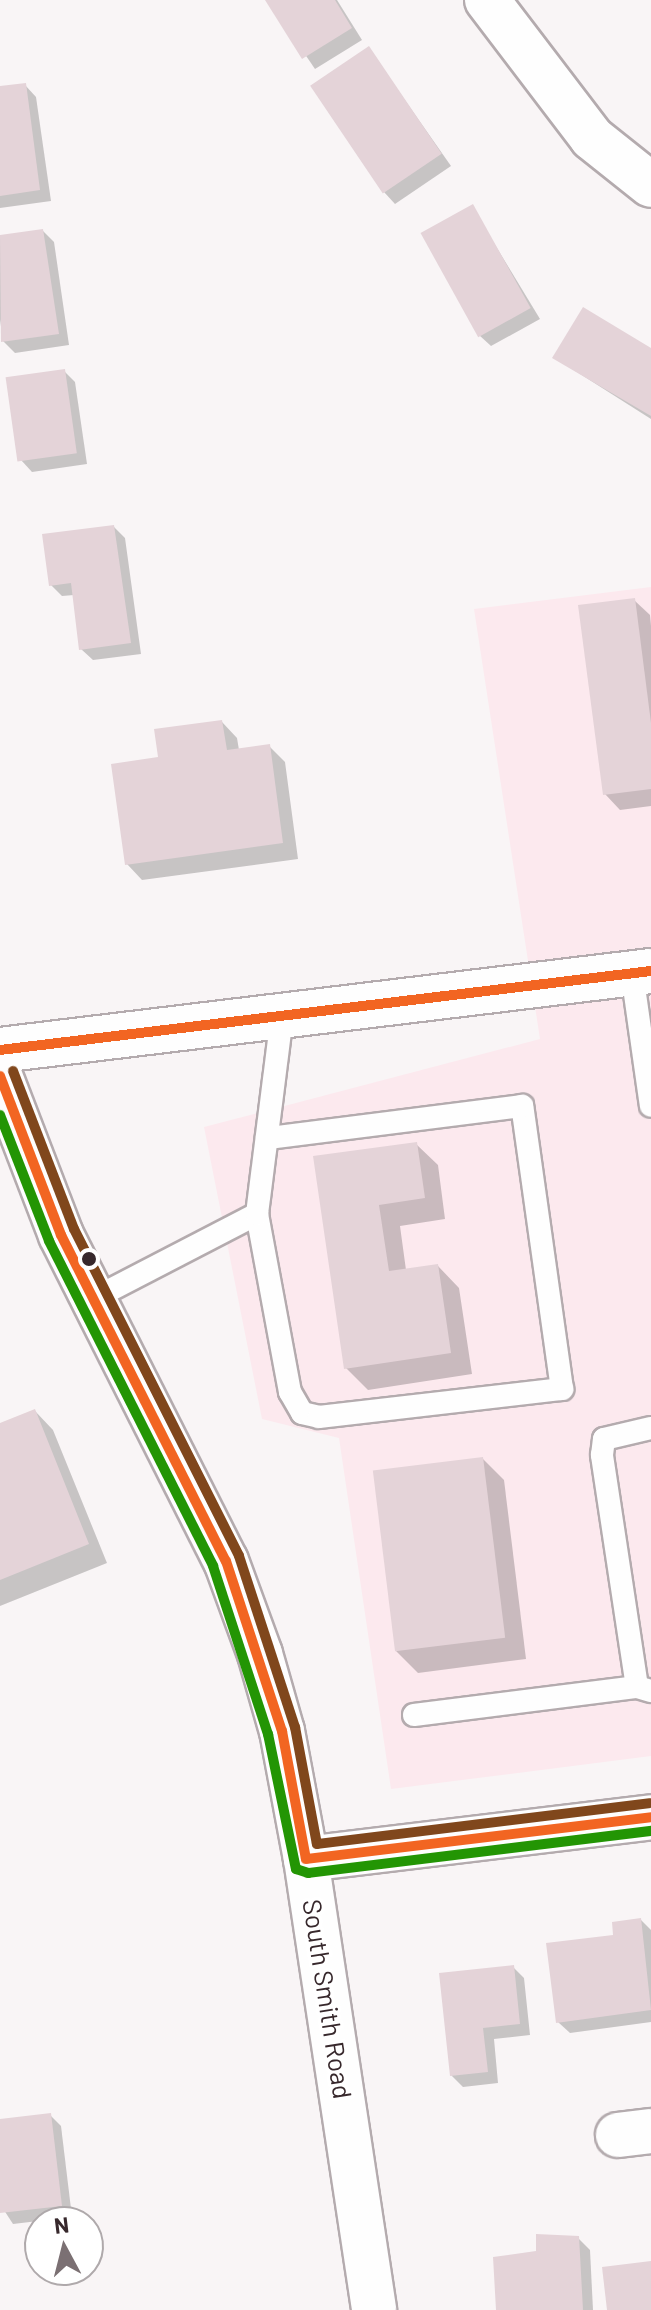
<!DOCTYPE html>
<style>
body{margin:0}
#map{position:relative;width:651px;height:2310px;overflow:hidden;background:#f9f5f6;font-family:Barlow,sans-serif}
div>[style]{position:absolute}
.built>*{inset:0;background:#fce9ee}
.shadow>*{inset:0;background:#0003}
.building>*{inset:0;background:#e4d3d8;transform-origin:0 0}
.roads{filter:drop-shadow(2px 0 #b4abae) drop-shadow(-2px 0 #b4abae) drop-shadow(0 2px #b4abae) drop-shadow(0 -2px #b4abae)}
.service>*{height:22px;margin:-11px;padding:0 11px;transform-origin:11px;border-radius:11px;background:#fefefe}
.minor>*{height:44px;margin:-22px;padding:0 22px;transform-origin:22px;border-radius:22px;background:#fefefe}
.secondary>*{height:44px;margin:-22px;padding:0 22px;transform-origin:22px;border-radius:22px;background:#fefefe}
.trunk>*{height:44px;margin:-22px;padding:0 22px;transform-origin:22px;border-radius:22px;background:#fefefe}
.bus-1>*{height:10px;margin:-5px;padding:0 5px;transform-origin:5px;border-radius:5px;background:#f26522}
.bus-2>*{height:10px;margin:-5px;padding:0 5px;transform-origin:5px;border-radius:5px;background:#239504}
.bus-3>*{height:10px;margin:-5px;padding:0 5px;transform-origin:5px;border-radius:5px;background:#80471c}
.dots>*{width:22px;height:22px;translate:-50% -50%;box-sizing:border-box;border:4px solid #fff;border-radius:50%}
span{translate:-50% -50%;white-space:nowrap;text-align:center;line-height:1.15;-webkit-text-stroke:7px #fff;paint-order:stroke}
.street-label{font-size:26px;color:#37282c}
.north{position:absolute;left:24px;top:2206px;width:80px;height:80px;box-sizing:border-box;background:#fff;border:2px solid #afa9ab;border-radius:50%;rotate:353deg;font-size:22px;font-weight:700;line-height:32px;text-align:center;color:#37282c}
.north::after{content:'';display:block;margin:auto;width:28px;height:36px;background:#7b7073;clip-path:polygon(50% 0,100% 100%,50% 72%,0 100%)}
</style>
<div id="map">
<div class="built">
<i style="clip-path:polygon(651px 587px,651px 1756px,391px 1789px,339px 1438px,262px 1419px,204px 1127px,540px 1039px,474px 609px)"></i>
</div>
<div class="shadow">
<i style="clip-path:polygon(268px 0,337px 0,362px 40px,315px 69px)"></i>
<i style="clip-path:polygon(369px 49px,451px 166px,395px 204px,384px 192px)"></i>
<i style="clip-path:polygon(25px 85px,36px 97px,51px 201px,0 208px,0 88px)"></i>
<i style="clip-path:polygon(472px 207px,540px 319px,491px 346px,479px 335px)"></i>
<i style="clip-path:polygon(43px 231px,54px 242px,69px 345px,15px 353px,3px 341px,0 319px,0 237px)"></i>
<i style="clip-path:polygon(651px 350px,651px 419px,555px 358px)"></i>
<i style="clip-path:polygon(64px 371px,75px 382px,87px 464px,32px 472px,21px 460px)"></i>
<i style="clip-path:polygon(114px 527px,125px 538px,141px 654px,93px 660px,81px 649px,74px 595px,62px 596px,51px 585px)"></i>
<i style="clip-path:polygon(634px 600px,650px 615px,651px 626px,651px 806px,620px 810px,605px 794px)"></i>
<i style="clip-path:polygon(222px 722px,237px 738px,239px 750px,269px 746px,285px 762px,298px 859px,142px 880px,127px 864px,160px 759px)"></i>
<i style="clip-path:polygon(416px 1144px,438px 1165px,445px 1219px,400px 1226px,406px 1270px,438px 1266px,459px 1288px,472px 1374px,368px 1390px,346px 1368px,315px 1158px)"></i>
<i style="clip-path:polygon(35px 1411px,53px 1430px,107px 1563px,0 1606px,0 1425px)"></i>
<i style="clip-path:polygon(483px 1459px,504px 1480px,526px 1659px,418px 1673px,396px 1651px)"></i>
<i style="clip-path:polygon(641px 1920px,651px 1930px,651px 2022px,570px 2033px,558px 2022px,616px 1937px)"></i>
<i style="clip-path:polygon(513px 1967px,524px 1978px,530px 2035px,494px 2039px,498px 2083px,463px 2087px,451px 2075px)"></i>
<i style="clip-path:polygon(50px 2115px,61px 2126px,72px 2217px,13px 2224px,0 2204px,0 2121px)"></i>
<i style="clip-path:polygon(578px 2238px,590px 2250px,593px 2310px,498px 2310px)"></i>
</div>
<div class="building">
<i style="clip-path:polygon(265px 0,335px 0,352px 28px,302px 59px)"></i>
<i style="left:369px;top:46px;width:130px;height:71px;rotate:56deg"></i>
<i style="clip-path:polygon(26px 83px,40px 190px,0 196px,0 86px)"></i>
<i style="left:473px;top:204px;width:119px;height:60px;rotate:61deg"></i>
<i style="clip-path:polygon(43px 229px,59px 334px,1px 342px,0 235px)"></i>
<i style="clip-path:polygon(583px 307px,651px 348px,651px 416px,552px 358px)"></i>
<i style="left:65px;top:369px;width:85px;height:60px;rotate:82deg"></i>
<i style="clip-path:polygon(114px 525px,131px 643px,79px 650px,71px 583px,49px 586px,42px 534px)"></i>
<i style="clip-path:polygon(635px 598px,651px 723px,651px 789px,603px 795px,578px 605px)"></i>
<i style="clip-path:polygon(222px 720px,227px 750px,270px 744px,283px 843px,125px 865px,111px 764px,158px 757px,154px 729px)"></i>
<i style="clip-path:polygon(417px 1142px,425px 1198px,379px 1205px,389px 1271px,438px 1264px,451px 1353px,344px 1369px,313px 1156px)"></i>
<i style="clip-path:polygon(35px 1409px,89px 1544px,0 1580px,0 1423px)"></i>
<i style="left:483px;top:1457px;width:182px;height:111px;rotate:83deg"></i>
<i style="clip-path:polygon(641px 1918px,651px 2010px,556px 2023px,546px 1943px,613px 1935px,612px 1922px)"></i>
<i style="clip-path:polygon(514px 1965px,520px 2024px,483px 2028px,488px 2072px,450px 2076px,439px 1973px)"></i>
<i style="clip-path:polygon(51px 2113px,62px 2206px,0 2213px,0 2119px)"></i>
<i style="clip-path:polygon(536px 2234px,579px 2236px,583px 2310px,496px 2310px,493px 2257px,536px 2251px)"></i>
<i style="clip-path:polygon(651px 2261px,651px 2310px,607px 2310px,602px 2267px)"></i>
</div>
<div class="roads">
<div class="service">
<i style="left:632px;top:973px;width:134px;rotate:81.9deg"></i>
<i style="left:257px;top:1214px;width:181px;rotate:79.5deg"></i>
<i style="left:290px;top:1392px;width:24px;rotate:60deg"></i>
<i style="left:302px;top:1413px;width:17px;rotate:13deg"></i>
<i style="left:319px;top:1417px;width:245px;rotate:-6.6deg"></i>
<i style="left:562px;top:1389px;width:286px;rotate:-98deg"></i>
<i style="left:522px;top:1106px;width:257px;rotate:172.8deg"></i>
<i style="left:93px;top:1299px;width:185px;rotate:-27.4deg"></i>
<i style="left:257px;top:1214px;width:200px;rotate:-82.8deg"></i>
<i style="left:637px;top:1687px;width:235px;rotate:-98.6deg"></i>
<i style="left:602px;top:1455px;width:16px;rotate:-83deg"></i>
<i style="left:604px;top:1439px;width:48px;rotate:-13.2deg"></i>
<i style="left:414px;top:1715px;width:225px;rotate:-7.2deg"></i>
<i style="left:637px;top:1687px;width:15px;rotate:16deg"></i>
</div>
<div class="minor">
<i style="left:487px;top:0;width:173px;rotate:52.7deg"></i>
<i style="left:592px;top:138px;width:75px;rotate:38.5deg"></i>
<i style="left:306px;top:1859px;width:348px;rotate:-6.9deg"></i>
<i style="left:618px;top:2135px;width:33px;rotate:-7deg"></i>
</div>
<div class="secondary">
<i style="left:0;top:1076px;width:170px;rotate:69deg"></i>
<i style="left:61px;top:1235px;width:365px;rotate:63.2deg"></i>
<i style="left:226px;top:1561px;width:99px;rotate:69.9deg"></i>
<i style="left:260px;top:1654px;width:80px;rotate:74.1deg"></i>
<i style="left:282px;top:1731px;width:130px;rotate:79.4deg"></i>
<i style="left:306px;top:1859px;width:456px;rotate:81.4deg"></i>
</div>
<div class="trunk">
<i style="left:0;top:1050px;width:656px;rotate:-6.92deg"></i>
</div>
</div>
<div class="bus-1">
<i style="left:0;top:1050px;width:656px;rotate:-6.92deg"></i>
<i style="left:0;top:1076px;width:170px;rotate:69deg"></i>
<i style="left:61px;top:1235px;width:365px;rotate:63.2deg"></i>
<i style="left:226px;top:1561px;width:179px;rotate:71.8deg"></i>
<i style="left:282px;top:1731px;width:130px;rotate:79.4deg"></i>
<i style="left:306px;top:1859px;width:348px;rotate:-6.9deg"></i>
</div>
<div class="bus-2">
<i style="left:0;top:1115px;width:135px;rotate:68.7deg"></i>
<i style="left:49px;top:1241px;width:364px;rotate:63.2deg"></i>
<i style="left:213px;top:1566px;width:177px;rotate:71.9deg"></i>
<i style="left:268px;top:1734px;width:138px;rotate:78.3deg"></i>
<i style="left:296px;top:1869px;width:13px;rotate:18deg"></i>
<i style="left:308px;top:1873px;width:346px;rotate:-7deg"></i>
</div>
<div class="bus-3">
<i style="left:13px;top:1071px;width:169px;rotate:68.9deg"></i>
<i style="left:74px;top:1229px;width:366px;rotate:63.2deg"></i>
<i style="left:239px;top:1556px;width:180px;rotate:71.9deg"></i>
<i style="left:295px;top:1727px;width:119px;rotate:79.4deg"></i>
<i style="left:317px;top:1844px;width:335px;rotate:-7deg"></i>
</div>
<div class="dots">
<i style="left:89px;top:1259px;background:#37282c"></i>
</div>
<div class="street-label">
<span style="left:328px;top:1999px;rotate:81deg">South Smith Road</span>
</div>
<div class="north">N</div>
</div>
